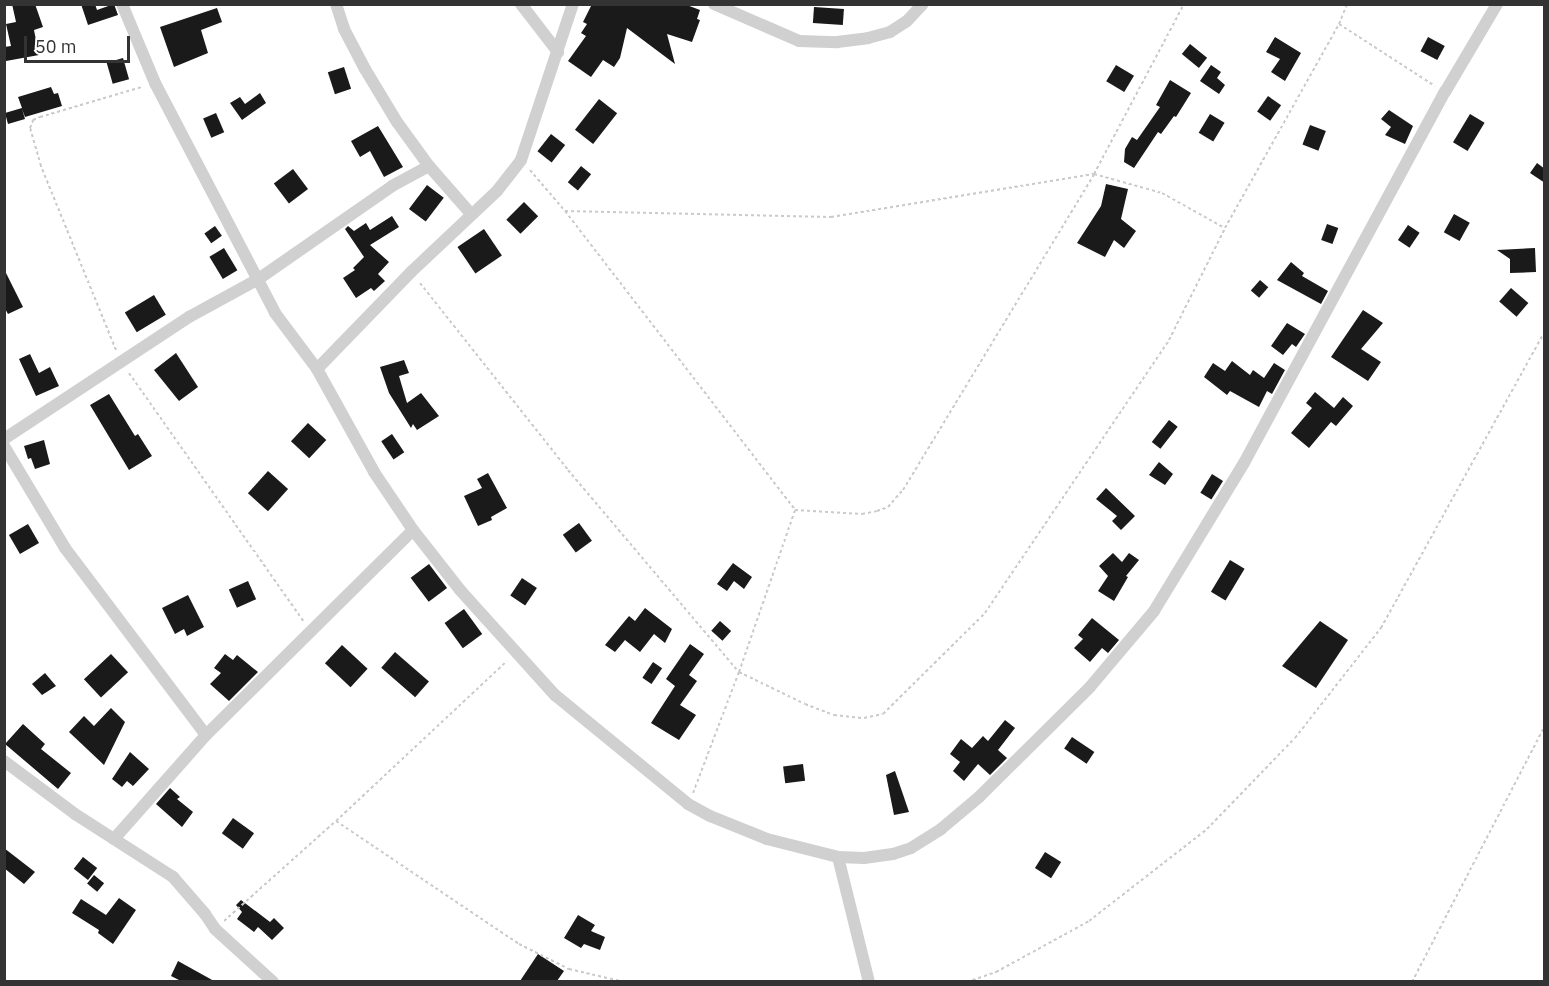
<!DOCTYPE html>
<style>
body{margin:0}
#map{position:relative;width:1549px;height:986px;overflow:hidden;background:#fff;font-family:"IBM Plex Sans",sans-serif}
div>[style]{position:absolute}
.building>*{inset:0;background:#1a1a1a;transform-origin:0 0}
.path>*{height:2px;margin-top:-1px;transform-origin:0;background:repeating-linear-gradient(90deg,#cacaca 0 3px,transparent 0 6px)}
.street>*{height:12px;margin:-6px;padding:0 6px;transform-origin:6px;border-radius:6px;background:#d0d0d0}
span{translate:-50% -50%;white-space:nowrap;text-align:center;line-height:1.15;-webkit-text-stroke:6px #fff;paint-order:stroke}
.frame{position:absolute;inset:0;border:6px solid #333;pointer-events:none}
.scale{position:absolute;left:24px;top:36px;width:106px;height:27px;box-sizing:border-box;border:3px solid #333;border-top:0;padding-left:8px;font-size:18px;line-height:21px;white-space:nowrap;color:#333;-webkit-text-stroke:4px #fff;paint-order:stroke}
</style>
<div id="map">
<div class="building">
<i style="clip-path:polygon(12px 4px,35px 4px,43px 27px,34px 30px,39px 55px,6px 61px,4px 47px,11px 46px,6px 24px,16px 22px)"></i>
<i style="clip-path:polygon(81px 4px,95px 4px,97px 10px,114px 4px,118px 15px,88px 25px)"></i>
<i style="clip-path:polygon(592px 4px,684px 4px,700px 10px,697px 19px,700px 20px,692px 42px,667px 34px,675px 64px,627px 28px,620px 58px,614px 67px,603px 60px,591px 77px,568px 61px,586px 36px,581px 33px,587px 24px,583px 22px)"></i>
<i style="left:814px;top:7px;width:30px;height:16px;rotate:4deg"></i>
<i style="clip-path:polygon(217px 8px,222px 22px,201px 30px,208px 53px,174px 67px,160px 27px)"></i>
<i style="clip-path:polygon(1275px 37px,1301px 53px,1285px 81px,1271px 72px,1280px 59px,1266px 52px)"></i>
<i style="left:1428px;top:37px;width:19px;height:16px;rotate:28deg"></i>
<i style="left:1190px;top:44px;width:22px;height:13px;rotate:39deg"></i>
<i style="left:123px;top:58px;width:22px;height:17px;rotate:74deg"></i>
<i style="left:1116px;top:65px;width:21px;height:19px;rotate:31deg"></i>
<i style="clip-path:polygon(1211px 65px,1221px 72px,1217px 78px,1225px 85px,1219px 94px,1200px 81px)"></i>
<i style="left:344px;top:67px;width:23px;height:17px;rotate:72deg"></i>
<i style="clip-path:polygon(1170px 80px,1191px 93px,1176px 117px,1174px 116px,1161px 134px,1158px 132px,1134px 168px,1124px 162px,1125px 149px,1132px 137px,1137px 140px,1160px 107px,1156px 105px)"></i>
<i style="clip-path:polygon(51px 87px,54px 94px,58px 93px,62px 106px,25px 117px,22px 109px,25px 119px,8px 124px,5px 113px,22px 108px,18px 97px)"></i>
<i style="clip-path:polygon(260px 93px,266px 103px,242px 120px,230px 103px,240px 97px,245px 104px)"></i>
<i style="left:1268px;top:96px;width:16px;height:19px;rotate:35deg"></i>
<i style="left:599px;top:99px;width:23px;height:39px;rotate:38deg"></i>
<i style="clip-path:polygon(1389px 110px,1413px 126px,1405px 144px,1385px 135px,1391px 127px,1381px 119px)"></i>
<i style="left:216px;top:113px;width:21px;height:14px;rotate:67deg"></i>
<i style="left:1210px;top:114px;width:17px;height:22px;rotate:31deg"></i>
<i style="left:1470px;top:114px;width:17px;height:33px;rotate:31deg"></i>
<i style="left:1310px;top:125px;width:17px;height:21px;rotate:21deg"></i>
<i style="clip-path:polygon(378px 126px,403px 167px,384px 177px,370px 151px,360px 157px,351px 141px)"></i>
<i style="left:551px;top:134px;width:18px;height:22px;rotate:38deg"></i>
<i style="clip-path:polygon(1537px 163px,1545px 169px,1545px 183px,1530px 173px)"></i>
<i style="left:581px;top:166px;width:13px;height:21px;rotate:39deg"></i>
<i style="left:293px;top:169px;width:25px;height:24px;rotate:53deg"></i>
<i style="clip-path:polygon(1106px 184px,1128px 189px,1121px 219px,1136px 231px,1124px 248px,1114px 240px,1105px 257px,1077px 243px,1101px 206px)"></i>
<i style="left:427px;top:185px;width:21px;height:30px;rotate:37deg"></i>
<i style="left:524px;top:202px;width:20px;height:25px;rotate:45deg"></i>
<i style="left:1454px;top:214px;width:18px;height:21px;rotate:29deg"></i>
<i style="clip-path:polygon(392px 216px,399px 227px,370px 245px,389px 262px,378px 274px,385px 281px,374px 291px,371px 288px,356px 298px,343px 278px,355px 270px,353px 268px,364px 257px,345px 229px,348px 226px,354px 231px,366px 223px,370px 230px)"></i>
<i style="left:1327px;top:224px;width:12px;height:17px;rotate:20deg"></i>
<i style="left:1408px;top:225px;width:14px;height:18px;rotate:34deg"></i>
<i style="left:215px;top:226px;width:12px;height:13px;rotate:55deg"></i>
<i style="left:484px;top:229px;width:32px;height:32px;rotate:56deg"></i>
<i style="left:224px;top:248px;width:26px;height:17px;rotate:59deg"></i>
<i style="clip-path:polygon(1535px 248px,1536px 272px,1510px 273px,1510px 259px,1497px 250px)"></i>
<i style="clip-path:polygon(1291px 262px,1304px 273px,1302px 276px,1328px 291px,1321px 304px,1277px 280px)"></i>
<i style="clip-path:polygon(4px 269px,23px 307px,8px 314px,4px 307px)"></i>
<i style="left:1260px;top:280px;width:11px;height:14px;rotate:41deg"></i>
<i style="left:1511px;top:288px;width:23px;height:18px;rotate:41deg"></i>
<i style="left:154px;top:295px;width:23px;height:34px;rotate:59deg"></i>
<i style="clip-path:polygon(1363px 310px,1383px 323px,1361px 349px,1381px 362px,1368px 381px,1331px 357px)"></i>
<i style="clip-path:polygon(1287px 323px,1305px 334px,1296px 347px,1292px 344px,1283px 355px,1271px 346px)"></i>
<i style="clip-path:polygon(176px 353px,198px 387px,179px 401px,154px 370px)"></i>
<i style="clip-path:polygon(30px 354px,39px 373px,50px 367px,59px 386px,36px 396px,19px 359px)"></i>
<i style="clip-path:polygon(404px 360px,409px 373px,399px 376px,407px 403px,421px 393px,439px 416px,417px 430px,413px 424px,411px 428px,389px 393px,380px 367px)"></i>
<i style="clip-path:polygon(1232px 361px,1250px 375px,1253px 370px,1264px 378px,1274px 363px,1285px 370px,1272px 394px,1267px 391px,1259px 407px,1230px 391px,1227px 395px,1204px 377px,1213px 363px,1225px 371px)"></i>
<i style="clip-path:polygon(1315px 392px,1334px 408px,1343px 397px,1353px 406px,1336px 426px,1331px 422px,1309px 448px,1291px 433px,1312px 408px,1306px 403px)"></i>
<i style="clip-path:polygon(109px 394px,135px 436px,138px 434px,152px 456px,129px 470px,90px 405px)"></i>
<i style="left:1169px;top:420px;width:11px;height:28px;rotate:38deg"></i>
<i style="left:308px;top:423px;width:25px;height:25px;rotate:43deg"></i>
<i style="left:392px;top:434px;width:22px;height:13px;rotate:56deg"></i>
<i style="clip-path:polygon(44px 440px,50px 464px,35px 469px,31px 458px,28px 459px,24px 446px)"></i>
<i style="clip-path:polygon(1159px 462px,1173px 474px,1165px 485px,1149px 475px)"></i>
<i style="left:268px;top:471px;width:27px;height:30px;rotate:42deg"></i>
<i style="clip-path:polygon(488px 473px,507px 508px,491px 517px,492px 520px,478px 526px,464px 496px,482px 488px,477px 479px)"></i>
<i style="left:1212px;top:474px;width:13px;height:22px;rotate:32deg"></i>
<i style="clip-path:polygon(1106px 488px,1135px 516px,1121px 530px,1112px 521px,1117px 516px,1096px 499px)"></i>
<i style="left:579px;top:523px;width:22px;height:20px;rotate:54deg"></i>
<i style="left:28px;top:524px;width:22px;height:22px;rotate:60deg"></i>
<i style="clip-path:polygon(1113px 553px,1122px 562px,1129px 553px,1139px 560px,1126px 576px,1128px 577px,1114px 601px,1098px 591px,1108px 576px,1099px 566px)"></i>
<i style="left:1230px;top:560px;width:17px;height:37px;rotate:31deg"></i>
<i style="clip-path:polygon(733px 563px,752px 577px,744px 589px,734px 581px,727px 591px,717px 584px)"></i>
<i style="left:429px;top:564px;width:30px;height:23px;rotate:53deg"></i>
<i style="left:522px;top:578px;width:18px;height:21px;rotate:34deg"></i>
<i style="left:248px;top:581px;width:20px;height:21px;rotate:66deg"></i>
<i style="clip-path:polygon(188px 595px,204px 627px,187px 636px,184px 629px,175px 634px,162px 608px)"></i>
<i style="clip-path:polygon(645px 608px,672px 629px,665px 643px,654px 634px,640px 652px,625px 640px,615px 652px,605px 645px,629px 616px,635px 621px)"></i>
<i style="left:464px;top:609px;width:31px;height:24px;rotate:54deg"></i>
<i style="clip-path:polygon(1092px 618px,1119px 640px,1108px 653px,1102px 648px,1090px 662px,1074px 648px,1083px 639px,1078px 635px)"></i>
<i style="left:720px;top:621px;width:15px;height:13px;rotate:42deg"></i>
<i style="clip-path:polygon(1320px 621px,1348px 640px,1316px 688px,1282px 666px)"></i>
<i style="clip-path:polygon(690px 644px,704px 654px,689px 675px,697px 681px,680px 705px,696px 715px,679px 740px,651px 723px,675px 686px,666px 679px)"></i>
<i style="left:342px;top:645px;width:35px;height:25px;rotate:43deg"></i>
<i style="left:395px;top:652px;width:45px;height:21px;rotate:41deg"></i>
<i style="left:111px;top:654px;width:25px;height:37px;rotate:47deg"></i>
<i style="clip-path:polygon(225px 654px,233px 660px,237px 655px,258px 672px,229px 701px,210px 684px,221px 673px,214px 668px)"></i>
<i style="left:653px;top:662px;width:11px;height:19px;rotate:34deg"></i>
<i style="clip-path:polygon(45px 673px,56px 686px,42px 695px,32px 684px)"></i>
<i style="clip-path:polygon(111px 708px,125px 722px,104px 765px,69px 732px,84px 716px,94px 726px)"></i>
<i style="clip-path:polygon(1005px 720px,1015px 728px,998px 750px,1007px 758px,990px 775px,978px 764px,964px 781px,953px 771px,960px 762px,950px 754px,961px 739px,972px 748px,983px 736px,988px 741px)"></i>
<i style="clip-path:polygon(23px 724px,45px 744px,41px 749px,71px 773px,58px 789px,5px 744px)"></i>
<i style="left:1072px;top:737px;width:27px;height:14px;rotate:34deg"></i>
<i style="clip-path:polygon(130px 752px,149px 769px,133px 786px,127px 781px,122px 787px,112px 779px)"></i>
<i style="left:803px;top:764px;width:17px;height:20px;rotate:83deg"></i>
<i style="clip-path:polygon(895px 771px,909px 812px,894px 815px,886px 775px)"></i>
<i style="clip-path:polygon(170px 788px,180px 797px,177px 799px,193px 812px,182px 827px,156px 804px)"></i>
<i style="left:233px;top:818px;width:26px;height:19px;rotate:36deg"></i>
<i style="clip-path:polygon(4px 848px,35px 872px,24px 884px,4px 868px)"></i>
<i style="left:1045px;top:852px;width:19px;height:19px;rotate:32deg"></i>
<i style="left:83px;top:857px;width:18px;height:15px;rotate:38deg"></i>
<i style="left:94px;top:875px;width:13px;height:11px;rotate:39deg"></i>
<i style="clip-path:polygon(119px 898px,136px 910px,113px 944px,98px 933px,99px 930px,72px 913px,81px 899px,106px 915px)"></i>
<i style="clip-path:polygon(241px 900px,270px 922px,274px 918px,284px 928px,272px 940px,258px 927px,254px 932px,237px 919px,242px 912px,236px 905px)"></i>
<i style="clip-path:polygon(578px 915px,595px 925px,591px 931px,605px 937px,600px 950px,584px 944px,581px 948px,564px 938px)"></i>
<i style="clip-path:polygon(538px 954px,564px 971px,557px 981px,520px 981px)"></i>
<i style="clip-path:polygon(178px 961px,214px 981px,181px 981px,171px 976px)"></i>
</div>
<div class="path">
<i style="left:1339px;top:24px;width:114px;rotate:32.9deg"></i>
<i style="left:530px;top:170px;width:54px;rotate:49.5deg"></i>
<i style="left:565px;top:211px;width:377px;rotate:52.4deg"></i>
<i style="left:795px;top:510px;width:67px;rotate:3.4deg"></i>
<i style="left:862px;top:514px;width:15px;rotate:-11deg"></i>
<i style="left:877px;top:511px;width:12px;rotate:-20deg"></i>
<i style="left:888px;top:507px;width:23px;rotate:-49deg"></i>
<i style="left:903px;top:490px;width:369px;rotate:-58.8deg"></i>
<i style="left:1094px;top:174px;width:192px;rotate:-62.1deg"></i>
<i style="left:565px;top:211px;width:266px;rotate:1.3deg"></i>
<i style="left:831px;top:217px;width:266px;rotate:-9.3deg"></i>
<i style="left:1094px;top:174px;width:71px;rotate:15.6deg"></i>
<i style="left:1162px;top:193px;width:72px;rotate:29.1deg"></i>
<i style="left:420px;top:283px;width:238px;rotate:51.6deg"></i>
<i style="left:568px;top:470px;width:265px;rotate:49.8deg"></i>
<i style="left:739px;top:672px;width:73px;rotate:25.9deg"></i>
<i style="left:805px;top:704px;width:31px;rotate:21deg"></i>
<i style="left:834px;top:715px;width:30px;rotate:6deg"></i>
<i style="left:864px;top:718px;width:19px;rotate:-12deg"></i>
<i style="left:883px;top:714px;width:144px;rotate:-44.7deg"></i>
<i style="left:985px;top:613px;width:329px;rotate:-56deg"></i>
<i style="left:1169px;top:340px;width:125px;rotate:-63.4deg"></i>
<i style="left:1225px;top:228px;width:234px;rotate:-60.8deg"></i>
<i style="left:1339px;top:24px;width:22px;rotate:-68deg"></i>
<i style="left:116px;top:350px;width:199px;rotate:-112.2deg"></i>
<i style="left:41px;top:166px;width:40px;rotate:-106deg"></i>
<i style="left:30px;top:128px;width:9px;rotate:-69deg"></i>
<i style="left:33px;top:120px;width:8px;rotate:-23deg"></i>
<i style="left:40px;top:117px;width:106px;rotate:-16.4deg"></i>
<i style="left:129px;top:373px;width:303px;rotate:54.9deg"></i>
<i style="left:693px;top:793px;width:129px;rotate:-69.2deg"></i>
<i style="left:739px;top:672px;width:171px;rotate:-70.9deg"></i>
<i style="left:336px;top:821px;width:220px;rotate:33.9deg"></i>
<i style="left:519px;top:944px;width:56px;rotate:26.6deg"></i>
<i style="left:569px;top:969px;width:57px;rotate:13.1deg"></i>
<i style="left:224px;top:921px;width:150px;rotate:-41.8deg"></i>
<i style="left:336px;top:821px;width:234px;rotate:-43.1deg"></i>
<i style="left:967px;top:982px;width:31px;rotate:-19deg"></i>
<i style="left:996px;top:972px;width:106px;rotate:-28.7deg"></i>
<i style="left:1089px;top:921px;width:150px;rotate:-37.9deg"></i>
<i style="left:1207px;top:829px;width:127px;rotate:-46deg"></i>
<i style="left:1295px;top:738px;width:140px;rotate:-52deg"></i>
<i style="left:1381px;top:628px;width:337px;rotate:-61.1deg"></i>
<i style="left:1412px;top:982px;width:287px;rotate:-62.6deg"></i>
</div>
<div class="street">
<i style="left:122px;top:4px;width:86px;rotate:67.3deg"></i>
<i style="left:155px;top:83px;width:259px;rotate:62.4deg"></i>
<i style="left:275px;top:313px;width:70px;rotate:53.1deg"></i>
<i style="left:317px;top:369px;width:118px;rotate:61deg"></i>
<i style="left:374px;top:472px;width:70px;rotate:56.1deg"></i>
<i style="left:413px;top:530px;width:76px;rotate:51.9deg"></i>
<i style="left:460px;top:590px;width:142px;rotate:47.9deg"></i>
<i style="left:555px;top:695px;width:172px;rotate:39.3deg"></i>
<i style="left:688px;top:804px;width:25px;rotate:29deg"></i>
<i style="left:710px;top:816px;width:61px;rotate:22deg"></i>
<i style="left:767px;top:839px;width:73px;rotate:14.2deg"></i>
<i style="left:838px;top:857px;width:26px;rotate:2deg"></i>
<i style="left:864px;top:858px;width:29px;rotate:-8deg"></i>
<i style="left:893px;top:854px;width:19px;rotate:-18deg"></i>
<i style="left:911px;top:848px;width:36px;rotate:-32deg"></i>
<i style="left:941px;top:829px;width:50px;rotate:-40.1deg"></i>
<i style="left:979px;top:797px;width:156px;rotate:-44.7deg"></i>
<i style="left:1090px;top:687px;width:99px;rotate:-49.9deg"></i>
<i style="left:1154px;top:611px;width:173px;rotate:-58.7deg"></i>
<i style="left:1244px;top:463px;width:422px;rotate:-61.6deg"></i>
<i style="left:1445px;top:92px;width:102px;rotate:-59.4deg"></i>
<i style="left:336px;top:4px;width:26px;rotate:72deg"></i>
<i style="left:344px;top:29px;width:45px;rotate:62.3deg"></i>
<i style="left:365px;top:69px;width:62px;rotate:58.9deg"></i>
<i style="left:397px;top:122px;width:54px;rotate:54deg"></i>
<i style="left:429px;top:166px;width:64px;rotate:48.8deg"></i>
<i style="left:521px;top:4px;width:61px;rotate:52.4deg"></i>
<i style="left:714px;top:4px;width:93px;rotate:23.5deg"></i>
<i style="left:799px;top:41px;width:38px;rotate:2deg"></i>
<i style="left:837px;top:42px;width:31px;rotate:-7deg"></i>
<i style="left:868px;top:38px;width:23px;rotate:-15deg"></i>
<i style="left:890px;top:32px;width:20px;rotate:-33deg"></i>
<i style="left:907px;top:21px;width:23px;rotate:-47deg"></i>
<i style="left:317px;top:369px;width:135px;rotate:-45.9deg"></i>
<i style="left:411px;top:272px;width:118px;rotate:-43.3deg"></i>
<i style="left:497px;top:191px;width:39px;rotate:-52deg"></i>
<i style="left:521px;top:160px;width:164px;rotate:-71.6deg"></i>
<i style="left:4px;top:439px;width:222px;rotate:-33.4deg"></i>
<i style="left:189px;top:317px;width:77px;rotate:-28.6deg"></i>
<i style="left:257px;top:280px;width:165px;rotate:-34.8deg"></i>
<i style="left:392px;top:186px;width:42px;rotate:-28.4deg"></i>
<i style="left:4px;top:446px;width:119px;rotate:59.1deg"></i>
<i style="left:65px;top:548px;width:234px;rotate:53deg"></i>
<i style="left:4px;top:761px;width:89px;rotate:36.7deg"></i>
<i style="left:75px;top:814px;width:117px;rotate:32.7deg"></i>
<i style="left:173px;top:877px;width:49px;rotate:49.1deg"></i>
<i style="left:205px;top:914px;width:18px;rotate:56deg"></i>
<i style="left:215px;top:929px;width:79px;rotate:42.4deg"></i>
<i style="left:114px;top:839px;width:139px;rotate:-48.5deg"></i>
<i style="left:206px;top:735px;width:291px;rotate:-44.7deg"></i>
<i style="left:838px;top:857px;width:129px;rotate:76.1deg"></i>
</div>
<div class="frame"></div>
<div class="scale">50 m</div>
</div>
